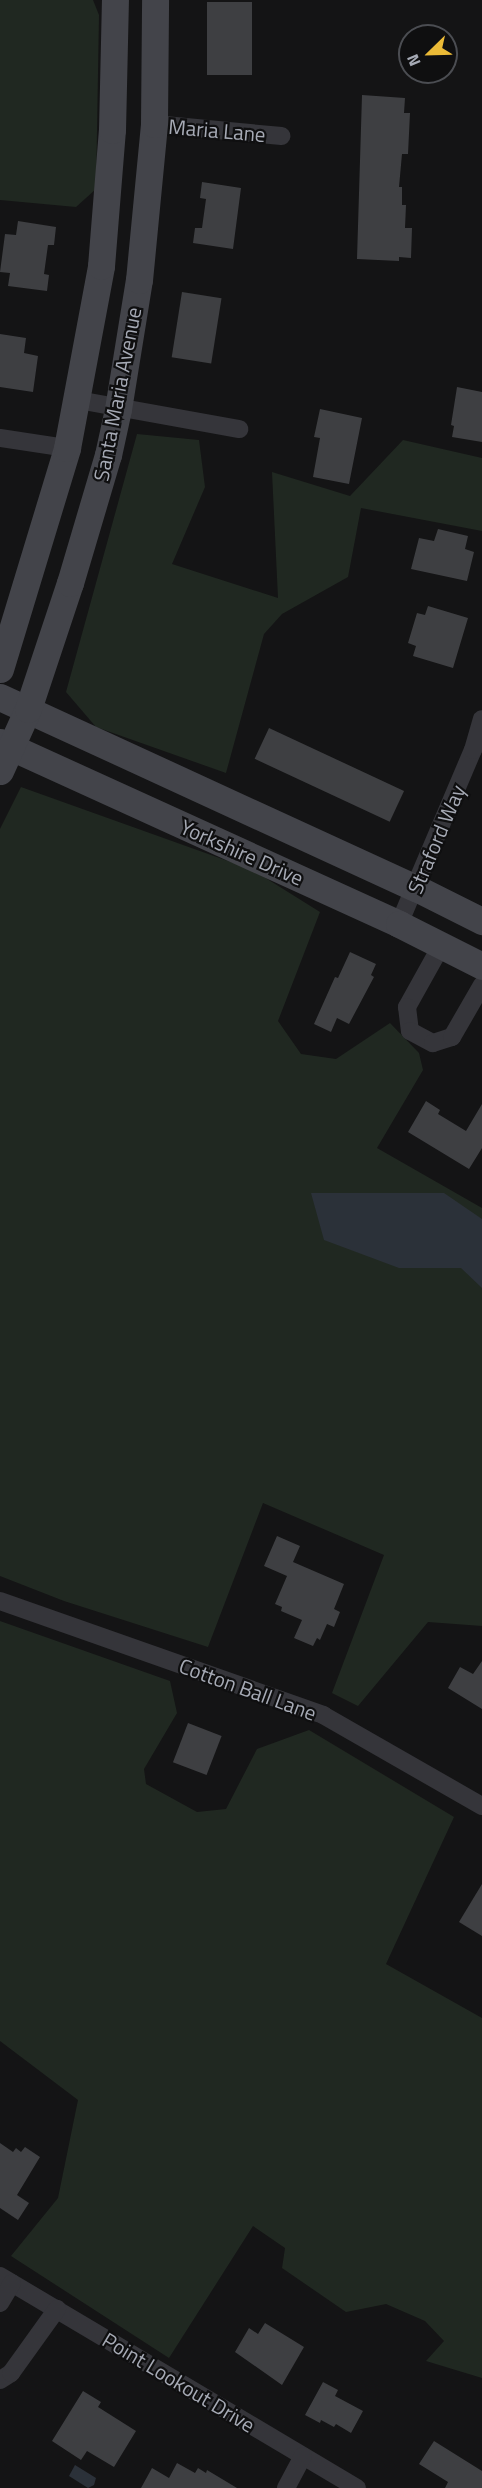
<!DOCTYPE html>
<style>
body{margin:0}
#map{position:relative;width:482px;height:2488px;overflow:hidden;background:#141415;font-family:"Titillium Web",sans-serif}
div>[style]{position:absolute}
.green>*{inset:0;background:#202821}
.water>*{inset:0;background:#2b3139}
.building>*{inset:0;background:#3e3f42;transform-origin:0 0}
.street>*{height:18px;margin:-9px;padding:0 9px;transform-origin:9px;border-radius:9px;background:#35353a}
.secondary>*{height:27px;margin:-13.5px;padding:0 13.5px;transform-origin:13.5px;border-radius:13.5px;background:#43444a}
span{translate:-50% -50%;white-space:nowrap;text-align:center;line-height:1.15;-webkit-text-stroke:4.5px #0f0f10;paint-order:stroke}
.street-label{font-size:21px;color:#a6aab5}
.north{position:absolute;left:398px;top:24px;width:60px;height:60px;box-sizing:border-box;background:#0f0f10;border:2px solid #4b4d52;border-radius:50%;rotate:247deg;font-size:16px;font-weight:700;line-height:24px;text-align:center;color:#a6aab5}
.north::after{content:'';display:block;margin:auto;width:21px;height:27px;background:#ebba37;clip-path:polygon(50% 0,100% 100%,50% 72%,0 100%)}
</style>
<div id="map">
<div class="green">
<i style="clip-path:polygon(0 0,93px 0,99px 15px,96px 189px,76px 207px,0 200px)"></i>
<i style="clip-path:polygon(137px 434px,199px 440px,205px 487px,172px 564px,278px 598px,272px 472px,350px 496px,403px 440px,482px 458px,482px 531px,361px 508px,348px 577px,282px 614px,264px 634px,226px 773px,96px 727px,66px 692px)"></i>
<i style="clip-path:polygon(21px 787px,253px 870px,320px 912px,278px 1021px,301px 1054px,336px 1059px,390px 1023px,419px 1053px,423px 1070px,377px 1148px,482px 1208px,482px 1626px,428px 1622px,358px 1706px,332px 1693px,384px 1555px,263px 1503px,208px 1647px,64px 1601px,0 1576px,0 829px)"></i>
<i style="clip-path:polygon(0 1621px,170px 1681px,177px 1713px,144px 1769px,146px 1784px,197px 1812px,226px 1809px,257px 1749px,309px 1730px,454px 1817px,386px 1964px,482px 2018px,482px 2378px,426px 2361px,444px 2341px,425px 2321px,386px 2304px,346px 2312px,282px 2268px,285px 2248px,253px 2226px,169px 2358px,11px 2256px,58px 2198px,78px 2100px,0 2041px)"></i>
</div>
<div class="water">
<i style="clip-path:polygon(311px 1193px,444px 1193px,482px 1219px,482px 1288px,461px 1268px,399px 1268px,324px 1240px)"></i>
<i style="clip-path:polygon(75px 2465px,96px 2478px,94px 2485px,88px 2488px,69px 2476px)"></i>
</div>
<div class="building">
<i style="left:207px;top:2px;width:45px;height:73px"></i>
<i style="clip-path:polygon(362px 95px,405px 98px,404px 113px,410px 113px,408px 154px,402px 154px,399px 187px,402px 187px,402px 205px,406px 205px,405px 228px,412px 228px,411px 258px,399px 257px,399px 261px,357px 259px)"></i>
<i style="clip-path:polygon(202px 182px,241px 188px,233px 249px,193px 243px,195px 228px,202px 228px,206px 199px,200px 198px)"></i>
<i style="clip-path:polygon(18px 221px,56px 227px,54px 245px,48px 245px,44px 274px,49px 275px,47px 291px,8px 286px,10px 273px,0 272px,5px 234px,16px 235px)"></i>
<i style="left:182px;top:292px;width:40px;height:66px;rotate:9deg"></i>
<i style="clip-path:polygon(0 334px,26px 338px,24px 353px,38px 356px,33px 392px,0 387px)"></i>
<i style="clip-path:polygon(457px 387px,482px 392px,482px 442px,452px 437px,454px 426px,451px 425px)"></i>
<i style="clip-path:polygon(320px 409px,362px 418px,349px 484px,313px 477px,320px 438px,314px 437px)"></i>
<i style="clip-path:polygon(438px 529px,468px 536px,465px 549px,474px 552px,467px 581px,411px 569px,419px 538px,434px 541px)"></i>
<i style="clip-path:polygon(428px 606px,468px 618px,453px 668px,413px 656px,416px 646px,408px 643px,417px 613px,425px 615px)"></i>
<i style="left:269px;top:728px;width:149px;height:34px;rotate:25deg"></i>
<i style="clip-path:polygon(350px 952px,376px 964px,371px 975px,374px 977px,349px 1024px,337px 1018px,331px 1032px,314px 1024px,335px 977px,338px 978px)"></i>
<i style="clip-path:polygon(426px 1101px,440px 1110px,438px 1114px,466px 1131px,482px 1104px,482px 1148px,469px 1169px,408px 1132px)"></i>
<i style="clip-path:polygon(277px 1536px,300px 1546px,293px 1562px,344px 1584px,334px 1609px,340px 1612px,334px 1627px,327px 1624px,320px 1640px,317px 1638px,313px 1646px,294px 1638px,302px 1620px,281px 1611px,282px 1607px,275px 1604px,287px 1576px,264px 1566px)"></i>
<i style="clip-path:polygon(482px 1661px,482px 1709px,448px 1688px,460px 1667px,473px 1674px)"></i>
<i style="left:188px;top:1723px;width:36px;height:42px;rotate:21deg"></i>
<i style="clip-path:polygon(482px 1884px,482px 1936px,459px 1922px)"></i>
<i style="clip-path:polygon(0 2143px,13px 2152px,16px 2148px,21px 2152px,25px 2147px,40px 2157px,17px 2195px,29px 2203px,18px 2220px,0 2208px)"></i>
<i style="clip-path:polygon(265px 2323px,304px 2347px,282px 2385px,235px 2352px,249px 2328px,258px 2334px)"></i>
<i style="clip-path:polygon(323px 2382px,338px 2390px,335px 2396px,363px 2411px,351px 2433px,336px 2424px,334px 2427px,321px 2420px,320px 2423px,305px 2415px)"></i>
<i style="clip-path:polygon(83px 2391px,101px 2402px,98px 2407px,136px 2431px,114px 2467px,87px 2451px,81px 2460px,52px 2441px)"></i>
<i style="clip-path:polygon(434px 2441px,482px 2471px,482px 2488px,445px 2488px,448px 2482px,419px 2464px)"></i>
<i style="clip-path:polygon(177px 2463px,195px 2473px,198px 2468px,206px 2473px,207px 2470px,237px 2488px,141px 2488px,152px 2468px,169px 2478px)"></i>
</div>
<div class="street">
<i style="left:154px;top:124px;width:128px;rotate:5.4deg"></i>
<i style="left:78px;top:400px;width:164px;rotate:10.2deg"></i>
<i style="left:0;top:438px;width:68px;rotate:8.5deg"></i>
<i style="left:399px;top:924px;width:189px;rotate:-67deg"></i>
<i style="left:473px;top:750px;width:32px;rotate:-74deg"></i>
<i style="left:441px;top:946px;width:70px;rotate:119.1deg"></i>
<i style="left:407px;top:1007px;width:24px;rotate:83deg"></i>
<i style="left:410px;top:1031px;width:26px;rotate:28deg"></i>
<i style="left:433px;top:1043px;width:20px;rotate:-18deg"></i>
<i style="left:452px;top:1037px;width:60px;rotate:-60deg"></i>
<i style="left:0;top:1601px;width:343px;rotate:19.4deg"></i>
<i style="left:323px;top:1715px;width:183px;rotate:29.8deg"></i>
<i style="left:0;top:2276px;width:415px;rotate:30.7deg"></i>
<i style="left:0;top:2303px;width:23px;rotate:-59deg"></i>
<i style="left:0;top:2380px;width:13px;rotate:-32deg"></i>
<i style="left:11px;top:2373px;width:79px;rotate:-54.3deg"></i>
<i style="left:286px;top:2488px;width:36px;rotate:-62deg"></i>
</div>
<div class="secondary">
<i style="left:0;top:669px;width:231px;rotate:-73.1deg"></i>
<i style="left:67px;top:448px;width:185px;rotate:-79.4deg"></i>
<i style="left:101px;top:266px;width:136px;rotate:-85.4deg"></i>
<i style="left:112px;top:130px;width:130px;rotate:-88.7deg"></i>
<i style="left:0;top:697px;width:458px;rotate:24.7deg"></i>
<i style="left:416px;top:888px;width:74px;rotate:26.6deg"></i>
<i style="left:0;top:742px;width:439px;rotate:24.5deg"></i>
<i style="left:399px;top:924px;width:93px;rotate:26.8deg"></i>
<i style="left:0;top:771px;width:68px;rotate:-65.7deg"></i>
<i style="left:28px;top:709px;width:133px;rotate:-71.6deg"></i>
<i style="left:70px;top:583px;width:134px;rotate:-73.5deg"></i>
<i style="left:108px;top:455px;width:47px;rotate:-77.7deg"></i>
<i style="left:118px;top:409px;width:131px;rotate:-80.8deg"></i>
<i style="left:139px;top:280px;width:157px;rotate:-84.5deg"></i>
<i style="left:154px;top:124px;width:124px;rotate:-89.5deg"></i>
</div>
<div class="street-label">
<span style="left:217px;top:130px;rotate:5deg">Maria Lane</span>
<span style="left:117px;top:394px;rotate:-79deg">Santa Maria Avenue</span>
<span style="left:436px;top:839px;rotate:-67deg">Straford Way</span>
<span style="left:242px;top:852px;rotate:24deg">Yorkshire Drive</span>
<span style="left:248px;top:1689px;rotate:20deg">Cotton Ball Lane</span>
<span style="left:179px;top:2382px;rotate:31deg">Point Lookout Drive</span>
</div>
<div class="north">N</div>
</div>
